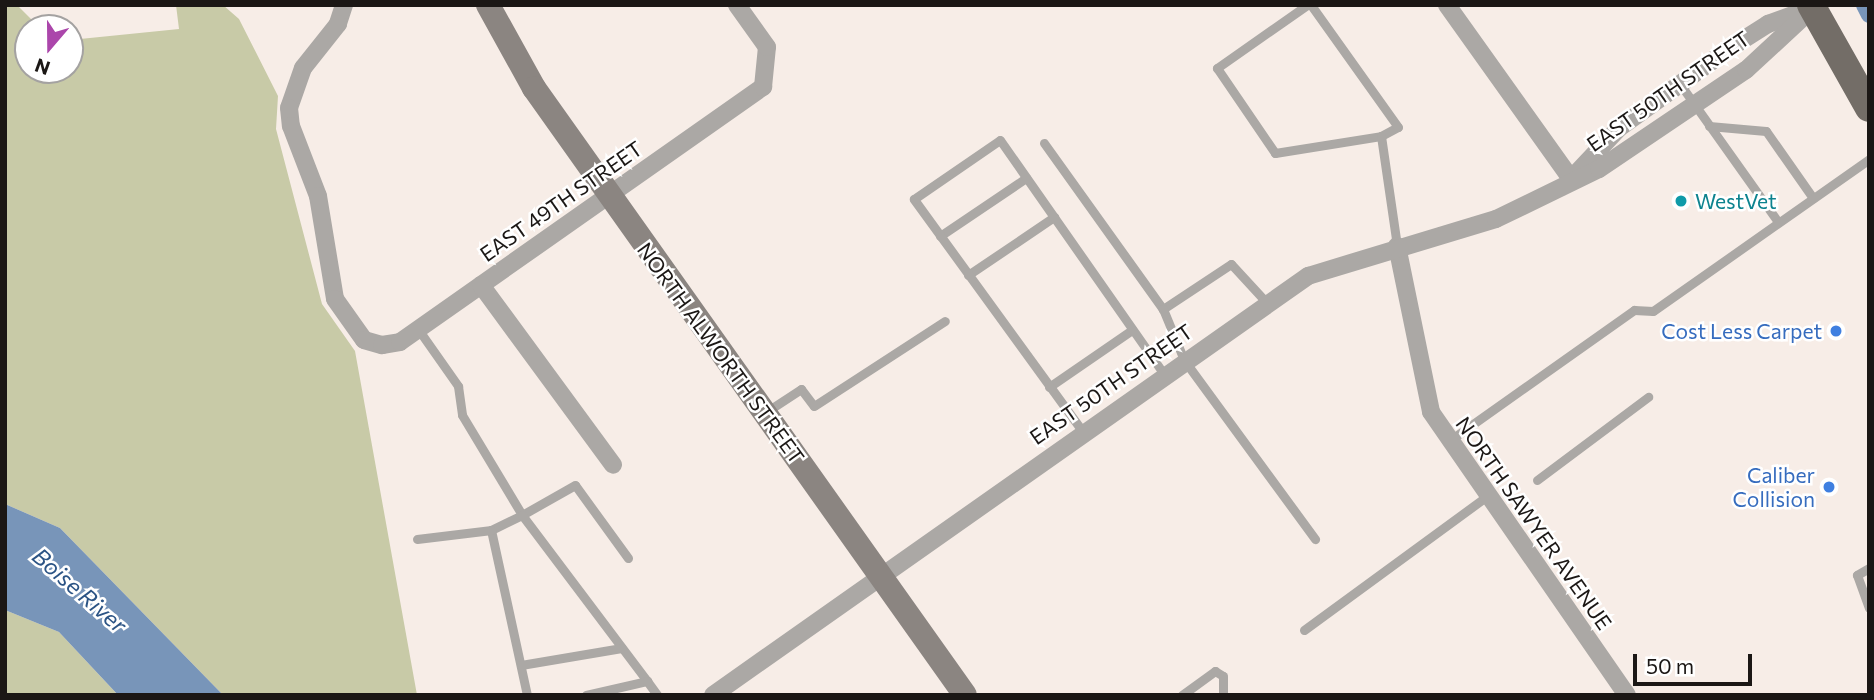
<!DOCTYPE html>
<style>
body{margin:0}
#map{position:relative;width:1874px;height:700px;overflow:hidden;background:#f7ede7;font-family:Commissioner,sans-serif}
div>[style]{position:absolute}
.green>*{inset:0;background:#c8caa7}
.water>*{inset:0;background:#7895b9}
.canal>*{height:16px;margin:-8px;padding:0 8px;transform-origin:8px;border-radius:8px;background:#7895b9}
.lane>*{height:9px;margin:-4.5px;padding:0 4.5px;transform-origin:4.5px;border-radius:4.5px;background:#aba8a5}
.street>*{height:18px;margin:-9px;padding:0 9px;transform-origin:9px;border-radius:9px;background:#aba8a5}
.secondary>*{height:24px;margin:-12px;padding:0 12px;transform-origin:12px;border-radius:12px;background:#8b8581}
.primary>*{height:28px;margin:-14px;padding:0 14px;transform-origin:14px;border-radius:14px;background:#736d67}
.dots>*{width:19px;height:19px;translate:-50% -50%;box-sizing:border-box;border:4px solid #fff;border-radius:50%}
span{translate:-50% -50%;white-space:nowrap;text-align:center;line-height:1.15;-webkit-text-stroke:5px #fff;paint-order:stroke}
.street-label{font-size:21px;color:#1b1715}
.culture-label{font-size:21px;color:#0d838f}
.left{translate:0 -50%;text-align:left}
.shop-label{font-size:21px;color:#366cbe}
.right{translate:-100% -50%;text-align:right}
.water-label{font-size:23px;color:#2c5485;font-style:italic}
.frame{position:absolute;inset:0;border:7px solid #1b1715;pointer-events:none}
.north{position:absolute;left:14px;top:14px;width:70px;height:70px;box-sizing:border-box;background:#fff;border:2px solid #a4a2a1;border-radius:50%;rotate:200deg;font-size:19px;font-weight:700;line-height:28px;text-align:center;color:#1b1715}
.north::after{content:'';display:block;margin:auto;width:24px;height:32px;background:#ab46ab;clip-path:polygon(50% 0,100% 100%,50% 72%,0 100%)}
.scale{position:absolute;left:1633px;top:654px;width:119px;height:32px;box-sizing:border-box;border:4px solid #1b1715;border-top:0;padding-left:9px;font-size:21px;line-height:24px;white-space:nowrap;color:#1b1715;-webkit-text-stroke:5px #fff;paint-order:stroke}
</style>
<div id="map">
<div class="green">
<i style="clip-path:polygon(5px 5px,17px 5px,40px 28px,28px 28px,28px 70px,70px 70px,70px 40px,179px 29px,176px 5px,223px 5px,239px 19px,278px 96px,276px 129px,322px 304px,355px 351px,417px 695px,223px 695px,60px 528px,5px 504px)"></i>
<i style="clip-path:polygon(5px 610px,59px 632px,118px 695px,5px 695px)"></i>
</div>
<div class="water">
<i style="clip-path:polygon(5px 504px,60px 528px,223px 695px,118px 695px,59px 632px,5px 610px)"></i>
</div>
<div class="canal">
<i style="left:1864px;top:5px;width:11px;rotate:63deg"></i>
</div>
<div class="lane">
<i style="left:1307px;top:5px;width:110px;rotate:145deg"></i>
<i style="left:1217px;top:68px;width:103px;rotate:55.7deg"></i>
<i style="left:1275px;top:153px;width:107px;rotate:-9.1deg"></i>
<i style="left:1381px;top:136px;width:19px;rotate:-28deg"></i>
<i style="left:1398px;top:127px;width:150px;rotate:-125.5deg"></i>
<i style="left:1680px;top:84px;width:169px;rotate:54.6deg"></i>
<i style="left:1709px;top:126px;width:57px;rotate:5deg"></i>
<i style="left:1766px;top:131px;width:82px;rotate:55deg"></i>
<i style="left:1381px;top:136px;width:111px;rotate:81.7deg"></i>
<i style="left:1044px;top:143px;width:204px;rotate:54.4deg"></i>
<i style="left:940px;top:236px;width:104px;rotate:-34deg"></i>
<i style="left:968px;top:275px;width:104px;rotate:-34deg"></i>
<i style="left:1267px;top:303px;width:53px;rotate:-132.7deg"></i>
<i style="left:1231px;top:264px;width:82px;rotate:146.5deg"></i>
<i style="left:1163px;top:309px;width:55px;rotate:67.6deg"></i>
<i style="left:1184px;top:360px;width:222px;rotate:53.8deg"></i>
<i style="left:418px;top:329px;width:70px;rotate:54.9deg"></i>
<i style="left:458px;top:386px;width:29px;rotate:82deg"></i>
<i style="left:462px;top:415px;width:117px;rotate:59deg"></i>
<i style="left:522px;top:515px;width:34px;rotate:154deg"></i>
<i style="left:491px;top:530px;width:169px;rotate:77.7deg"></i>
<i style="left:1049px;top:387px;width:101px;rotate:-34.5deg"></i>
<i style="left:766px;top:412px;width:42px;rotate:-33.3deg"></i>
<i style="left:801px;top:389px;width:21px;rotate:53deg"></i>
<i style="left:814px;top:406px;width:156px;rotate:-33deg"></i>
<i style="left:1083px;top:432px;width:288px;rotate:-126deg"></i>
<i style="left:914px;top:199px;width:104px;rotate:-34.5deg"></i>
<i style="left:1000px;top:140px;width:286px;rotate:55deg"></i>
<i style="left:1449px;top:441px;width:227px;rotate:-35.3deg"></i>
<i style="left:1634px;top:310px;width:19px;rotate:3deg"></i>
<i style="left:1653px;top:311px;width:264px;rotate:-35.1deg"></i>
<i style="left:1537px;top:480px;width:139px;rotate:-36.8deg"></i>
<i style="left:417px;top:539px;width:75px;rotate:-6.9deg"></i>
<i style="left:628px;top:558px;width:90px;rotate:-126deg"></i>
<i style="left:575px;top:485px;width:61px;rotate:150.5deg"></i>
<i style="left:522px;top:515px;width:208px;rotate:53deg"></i>
<i style="left:1869px;top:568px;width:14px;rotate:150deg"></i>
<i style="left:1857px;top:575px;width:35px;rotate:70deg"></i>
<i style="left:1304px;top:630px;width:225px;rotate:-36.2deg"></i>
<i style="left:521px;top:665px;width:102px;rotate:-9.6deg"></i>
<i style="left:586px;top:695px;width:63px;rotate:-12.9deg"></i>
<i style="left:647px;top:681px;width:17px;rotate:54deg"></i>
<i style="left:1182px;top:695px;width:41px;rotate:-36deg"></i>
<i style="left:1215px;top:671px;width:9px;rotate:32deg"></i>
<i style="left:1223px;top:676px;width:19px;rotate:90deg"></i>
</div>
<div class="street">
<i style="left:344px;top:5px;width:20px;rotate:108deg"></i>
<i style="left:338px;top:24px;width:56px;rotate:128.5deg"></i>
<i style="left:303px;top:68px;width:42px;rotate:109.3deg"></i>
<i style="left:289px;top:108px;width:18px;rotate:84deg"></i>
<i style="left:291px;top:126px;width:75px;rotate:68.9deg"></i>
<i style="left:318px;top:196px;width:104px;rotate:80.6deg"></i>
<i style="left:335px;top:299px;width:50px;rotate:54.7deg"></i>
<i style="left:364px;top:340px;width:19px;rotate:16deg"></i>
<i style="left:382px;top:345px;width:18px;rotate:-9deg"></i>
<i style="left:400px;top:342px;width:444px;rotate:-35.1deg"></i>
<i style="left:763px;top:87px;width:40px;rotate:-84.3deg"></i>
<i style="left:767px;top:47px;width:52px;rotate:-125.5deg"></i>
<i style="left:1447px;top:5px;width:214px;rotate:54.5deg"></i>
<i style="left:1573px;top:177px;width:67px;rotate:-46.8deg"></i>
<i style="left:1619px;top:128px;width:133px;rotate:-35.8deg"></i>
<i style="left:1727px;top:50px;width:49px;rotate:-32.4deg"></i>
<i style="left:1768px;top:24px;width:38px;rotate:-20deg"></i>
<i style="left:1397px;top:246px;width:169px;rotate:78.4deg"></i>
<i style="left:1431px;top:412px;width:344px;rotate:55.3deg"></i>
<i style="left:481px;top:285px;width:223px;rotate:53.7deg"></i>
<i style="left:713px;top:695px;width:728px;rotate:-35.15deg"></i>
<i style="left:1308px;top:276px;width:196px;rotate:-16.9deg"></i>
<i style="left:1496px;top:219px;width:114px;rotate:-25.9deg"></i>
<i style="left:1599px;top:169px;width:177px;rotate:-34deg"></i>
<i style="left:1746px;top:70px;width:91px;rotate:-42.8deg"></i>
</div>
<div class="secondary">
<i style="left:488px;top:5px;width:95px;rotate:61deg"></i>
<i style="left:534px;top:88px;width:744px;rotate:54.62deg"></i>
</div>
<div class="primary">
<i style="left:1811px;top:5px;width:118px;rotate:60.6deg"></i>
</div>
<div class="dots">
<i style="left:1681px;top:201px;background:#0f9aa8"></i>
<i style="left:1836px;top:331px;background:#3f7fe0"></i>
<i style="left:1829px;top:487px;background:#3f7fe0"></i>
</div>
<div class="street-label">
<span style="left:1668px;top:91px;rotate:-35deg">EAST 50TH STREET</span>
<span style="left:561px;top:201px;rotate:-35deg">EAST 49TH STREET</span>
<span style="left:721px;top:353px;rotate:54deg">NORTH ALWORTH STREET</span>
<span style="left:1111px;top:384px;rotate:-35deg">EAST 50TH STREET</span>
<span style="left:1534px;top:523px;rotate:55deg">NORTH SAWYER AVENUE</span>
</div>
<div class="culture-label">
<span class="left" style="left:1695px;top:201px">WestVet</span>
</div>
<div class="shop-label">
<span class="right" style="left:1822px;top:331px">Cost Less Carpet</span>
<span class="right" style="left:1815px;top:487px">Caliber<br>Collision</span>
</div>
<div class="water-label">
<span style="left:80px;top:590px;rotate:41deg">Boise River</span>
</div>
<div class="frame"></div>
<div class="north">N</div>
<div class="scale">50 m</div>
</div>
